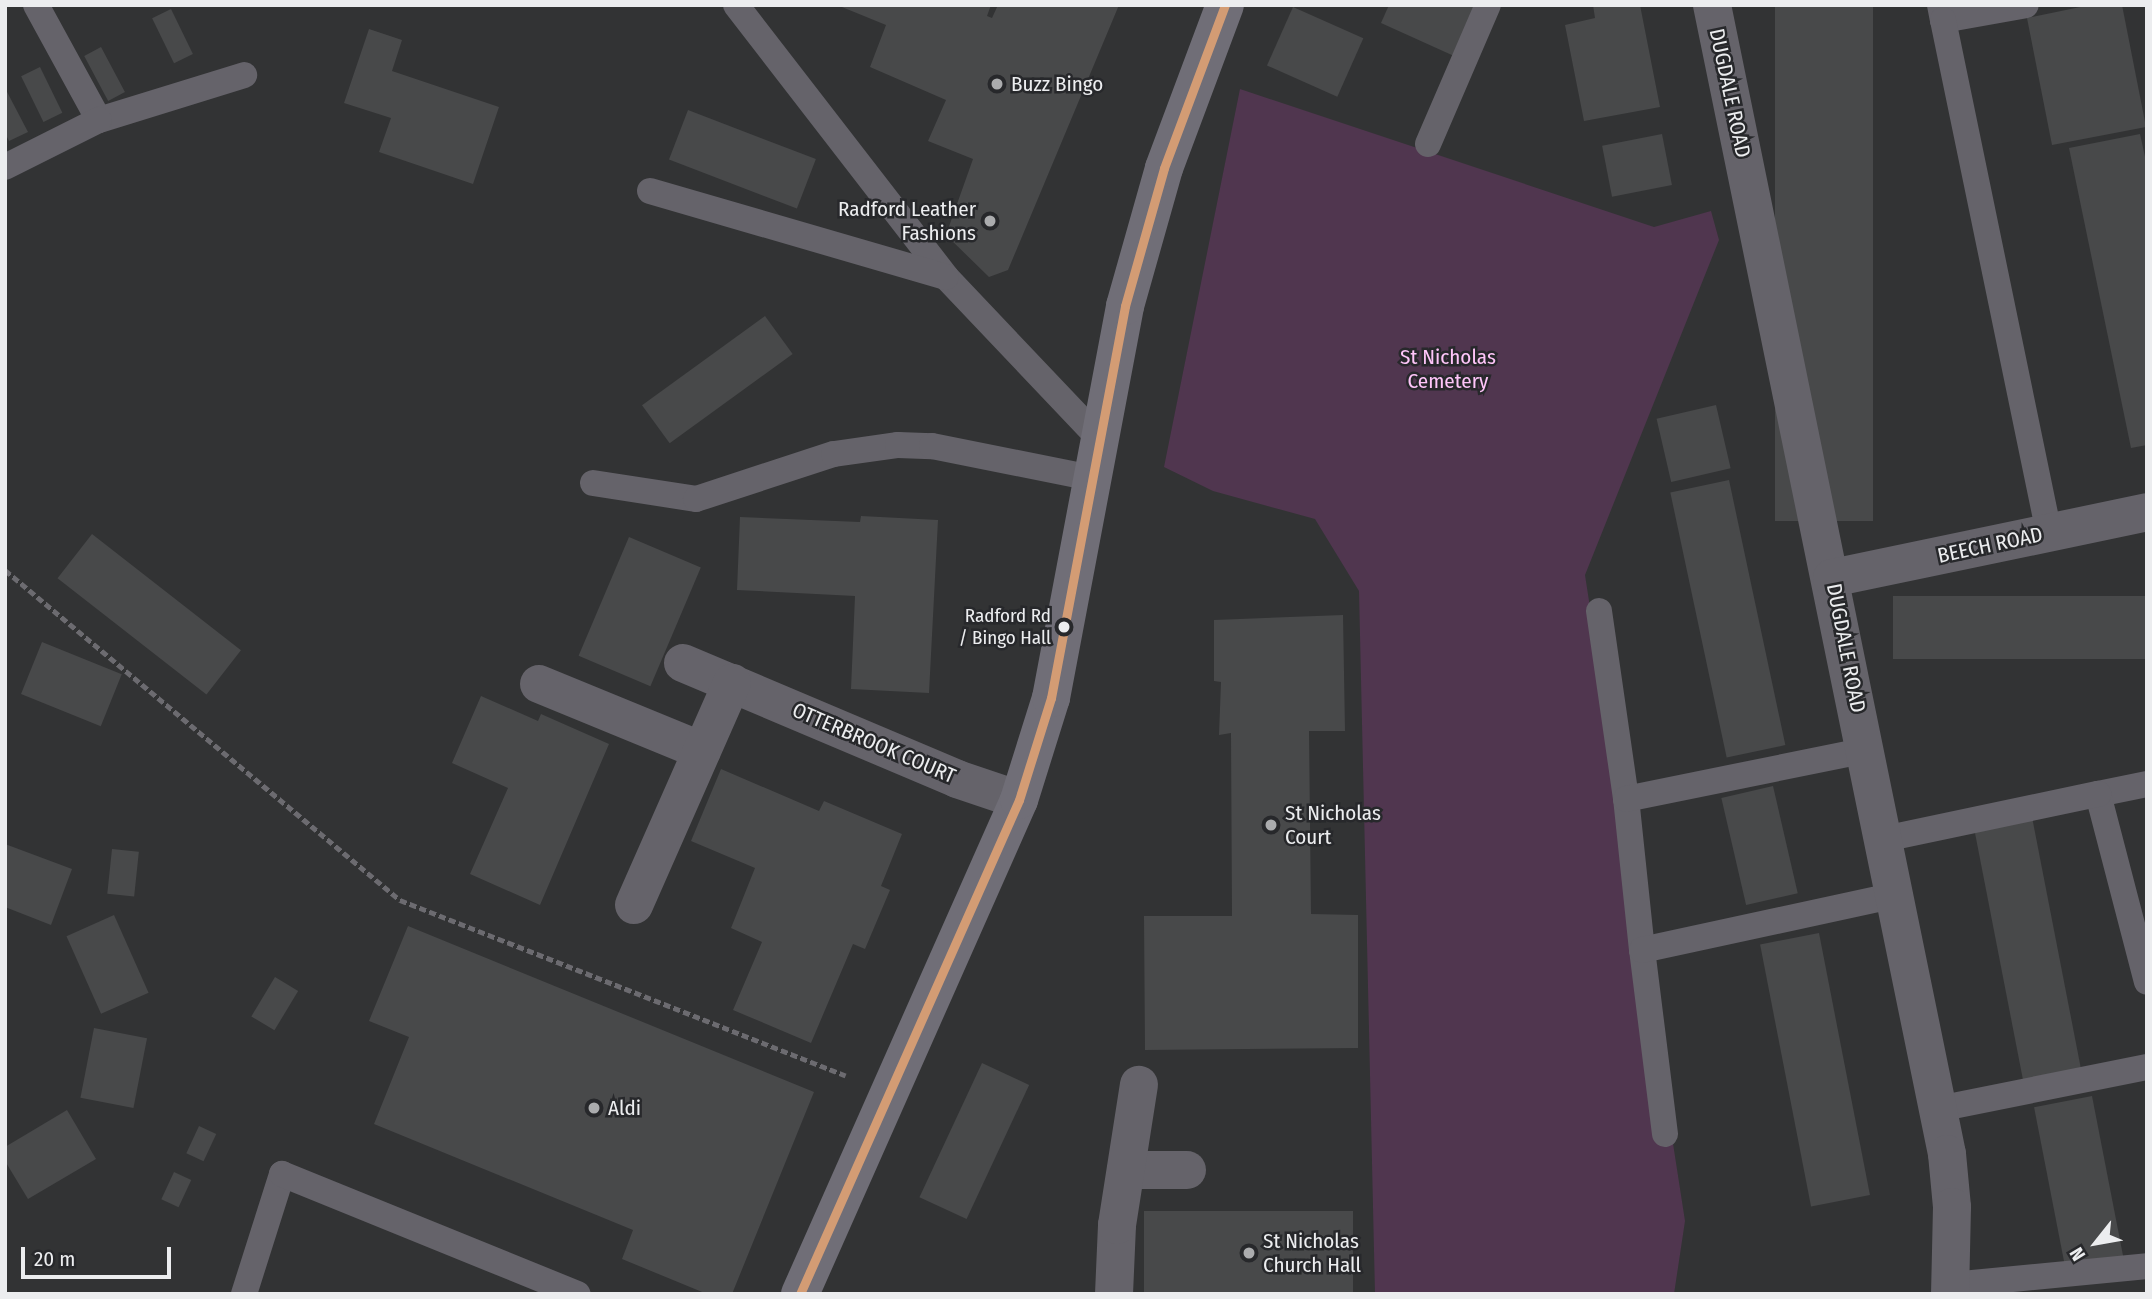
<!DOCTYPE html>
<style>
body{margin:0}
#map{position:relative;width:2152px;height:1299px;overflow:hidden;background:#323334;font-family:"Fira Sans Condensed",sans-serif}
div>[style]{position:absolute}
.green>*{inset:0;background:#50364f}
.building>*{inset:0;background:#48494a;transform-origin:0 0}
.path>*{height:4.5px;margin-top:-2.25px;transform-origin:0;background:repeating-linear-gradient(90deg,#6c6b70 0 7px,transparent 0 10.5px)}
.lane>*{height:26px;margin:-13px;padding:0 13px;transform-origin:13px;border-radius:13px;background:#65636a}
.street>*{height:38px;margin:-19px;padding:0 19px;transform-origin:19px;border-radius:19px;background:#65636a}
.secondary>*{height:38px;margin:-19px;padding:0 19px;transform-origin:19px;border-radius:19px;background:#706e77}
.bus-1>*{height:9px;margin:-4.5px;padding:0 4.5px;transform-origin:4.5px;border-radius:4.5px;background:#d39c74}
.dots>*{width:19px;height:19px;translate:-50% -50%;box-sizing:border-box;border:4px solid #27282b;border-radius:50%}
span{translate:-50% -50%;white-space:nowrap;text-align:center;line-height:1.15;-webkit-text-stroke:5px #27282b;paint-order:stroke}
.bus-label{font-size:19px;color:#ecedef}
.right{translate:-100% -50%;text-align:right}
.poi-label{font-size:21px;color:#ecedef}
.left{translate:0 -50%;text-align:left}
.street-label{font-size:21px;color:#ecedef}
.park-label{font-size:21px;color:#fec5f9}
.frame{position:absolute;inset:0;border:7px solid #ecedef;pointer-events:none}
.north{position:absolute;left:2061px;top:1208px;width:70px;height:70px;-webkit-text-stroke:5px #27282b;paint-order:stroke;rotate:239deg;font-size:19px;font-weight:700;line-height:28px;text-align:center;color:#ecedef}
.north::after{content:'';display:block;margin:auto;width:24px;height:32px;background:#ecedef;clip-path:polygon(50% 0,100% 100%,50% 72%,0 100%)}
.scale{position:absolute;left:21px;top:1247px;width:150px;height:32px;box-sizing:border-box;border:4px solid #ecedef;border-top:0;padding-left:9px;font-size:21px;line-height:24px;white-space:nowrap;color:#ecedef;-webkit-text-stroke:5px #27282b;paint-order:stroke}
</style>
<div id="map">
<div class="green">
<i style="clip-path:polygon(1240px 89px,1654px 227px,1711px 211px,1719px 240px,1585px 575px,1685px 1221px,1674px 1294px,1375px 1294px,1359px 591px,1315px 519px,1213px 491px,1164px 467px)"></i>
</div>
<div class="building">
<i style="clip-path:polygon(837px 5px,991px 5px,987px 16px,992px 18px,998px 5px,1119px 5px,1008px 270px,989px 277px,946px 235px,973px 159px,928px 141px,946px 100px,870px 67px,886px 25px)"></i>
<i style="clip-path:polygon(1389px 5px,1476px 5px,1454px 56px,1381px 23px)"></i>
<i style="clip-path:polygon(1593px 5px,1640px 5px,1660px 107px,1584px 121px,1565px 25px,1595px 18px)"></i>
<i style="left:1775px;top:5px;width:98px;height:516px"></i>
<i style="clip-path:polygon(2090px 5px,2122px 5px,2146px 127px,2052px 145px,2027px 18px)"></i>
<i style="left:1293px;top:7px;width:77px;height:64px;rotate:24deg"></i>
<i style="left:171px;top:9px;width:50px;height:21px;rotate:64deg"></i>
<i style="clip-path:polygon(369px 29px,402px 40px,392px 71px,499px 107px,473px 184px,379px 152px,391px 118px,344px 103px)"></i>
<i style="left:101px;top:47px;width:51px;height:19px;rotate:62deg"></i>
<i style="left:40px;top:67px;width:51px;height:21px;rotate:64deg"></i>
<i style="clip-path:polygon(5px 88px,28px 132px,9px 141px,5px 133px)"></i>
<i style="left:688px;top:110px;width:137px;height:53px;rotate:21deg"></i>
<i style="left:1662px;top:134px;width:52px;height:61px;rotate:79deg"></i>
<i style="clip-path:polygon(2140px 134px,2147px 166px,2147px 445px,2131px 448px,2069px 148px)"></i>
<i style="left:765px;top:316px;width:47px;height:152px;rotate:54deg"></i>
<i style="left:1716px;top:405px;width:65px;height:61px;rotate:77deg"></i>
<i style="left:1729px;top:480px;width:271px;height:60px;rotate:78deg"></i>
<i style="clip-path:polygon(861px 516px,938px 520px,929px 693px,851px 689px,855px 596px,737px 590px,740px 517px,860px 522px)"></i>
<i style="left:92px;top:534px;width:189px;height:56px;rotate:38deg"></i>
<i style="left:629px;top:537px;width:78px;height:129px;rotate:23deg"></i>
<i style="left:2147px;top:596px;width:63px;height:254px;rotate:90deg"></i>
<i style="clip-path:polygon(1343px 615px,1345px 731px,1309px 731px,1311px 914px,1358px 915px,1358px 1048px,1145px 1050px,1144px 916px,1232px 916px,1231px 733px,1219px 735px,1221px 682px,1214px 681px,1214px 620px)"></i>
<i style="left:42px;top:642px;width:86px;height:56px;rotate:22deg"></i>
<i style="clip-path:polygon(481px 696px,538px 721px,541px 714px,609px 744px,540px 905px,470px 874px,508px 788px,452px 763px)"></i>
<i style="clip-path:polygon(721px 769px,819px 811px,824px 801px,902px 834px,881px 886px,890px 890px,865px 949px,853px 944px,811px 1043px,733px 1010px,762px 942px,731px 928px,755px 868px,691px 841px)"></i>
<i style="left:1773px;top:786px;width:110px;height:53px;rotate:77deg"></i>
<i style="left:2032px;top:817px;width:257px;height:59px;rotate:79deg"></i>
<i style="clip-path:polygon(5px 844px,72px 869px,51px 925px,5px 907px)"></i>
<i style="left:112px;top:849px;width:27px;height:45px;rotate:6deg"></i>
<i style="left:114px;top:915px;width:85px;height:52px;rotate:66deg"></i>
<i style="clip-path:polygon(408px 926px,814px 1092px,732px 1294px,707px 1294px,622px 1259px,633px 1230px,374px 1124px,409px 1037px,369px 1021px)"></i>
<i style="left:1819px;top:933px;width:267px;height:60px;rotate:79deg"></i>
<i style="left:275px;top:977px;width:27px;height:46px;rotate:31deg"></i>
<i style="left:94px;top:1028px;width:54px;height:71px;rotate:11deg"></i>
<i style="left:982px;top:1063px;width:52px;height:148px;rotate:25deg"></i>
<i style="left:2092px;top:1096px;width:166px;height:59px;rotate:79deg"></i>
<i style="clip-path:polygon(67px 1110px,96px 1159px,28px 1199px,5px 1161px,5px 1147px)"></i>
<i style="left:199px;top:1126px;width:19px;height:30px;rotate:25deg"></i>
<i style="left:174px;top:1172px;width:19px;height:30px;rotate:25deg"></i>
<i style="left:1144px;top:1211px;width:209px;height:83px"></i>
</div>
<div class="path">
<i style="left:5px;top:570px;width:515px;rotate:39.88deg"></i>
<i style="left:400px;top:900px;width:479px;rotate:21.5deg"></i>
</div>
<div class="lane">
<i style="left:36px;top:5px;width:131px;rotate:61.3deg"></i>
<i style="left:99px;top:120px;width:152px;rotate:-17.2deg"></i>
<i style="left:736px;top:5px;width:344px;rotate:52.3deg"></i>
<i style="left:946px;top:277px;width:224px;rotate:46.5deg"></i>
<i style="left:1940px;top:5px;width:15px;rotate:79deg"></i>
<i style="left:1943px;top:20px;width:84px;rotate:-10.2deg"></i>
<i style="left:1943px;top:20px;width:524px;rotate:78.33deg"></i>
<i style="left:1428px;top:144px;width:151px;rotate:-66.7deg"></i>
<i style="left:5px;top:167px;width:105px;rotate:-26.6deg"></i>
<i style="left:650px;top:191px;width:308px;rotate:16.2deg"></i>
<i style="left:593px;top:483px;width:104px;rotate:8.8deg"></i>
<i style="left:696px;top:499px;width:145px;rotate:-18.1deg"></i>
<i style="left:834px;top:454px;width:65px;rotate:-8deg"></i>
<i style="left:898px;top:445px;width:34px;rotate:2deg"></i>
<i style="left:932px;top:446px;width:163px;rotate:11.3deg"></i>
<i style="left:1599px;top:611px;width:190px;rotate:81.8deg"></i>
<i style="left:2147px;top:784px;width:50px;rotate:168.5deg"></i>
<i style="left:2098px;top:794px;width:194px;rotate:75.4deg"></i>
<i style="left:1884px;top:839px;width:219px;rotate:-11.9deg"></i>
<i style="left:1642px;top:950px;width:152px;rotate:-96deg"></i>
<i style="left:1626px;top:799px;width:246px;rotate:-11.5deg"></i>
<i style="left:1938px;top:1109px;width:213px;rotate:-11.4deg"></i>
<i style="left:1665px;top:1134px;width:185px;rotate:-97.1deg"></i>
<i style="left:1642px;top:950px;width:260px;rotate:-12.2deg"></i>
<i style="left:1951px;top:1285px;width:197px;rotate:-5.5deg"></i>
<i style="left:244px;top:1294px;width:126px;rotate:-72.4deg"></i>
<i style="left:282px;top:1174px;width:319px;rotate:22.1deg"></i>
</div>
<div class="street">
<i style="left:1712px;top:5px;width:1173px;rotate:78.44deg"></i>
<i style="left:1947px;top:1154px;width:53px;rotate:84.6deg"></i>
<i style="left:1952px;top:1207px;width:87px;rotate:91.3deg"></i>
<i style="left:1832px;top:578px;width:322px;rotate:-11.8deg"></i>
<i style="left:683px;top:663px;width:298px;rotate:22.9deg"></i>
<i style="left:957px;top:779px;width:65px;rotate:18.7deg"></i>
<i style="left:539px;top:684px;width:176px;rotate:22.3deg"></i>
<i style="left:634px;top:905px;width:243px;rotate:-66.2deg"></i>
<i style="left:1126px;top:1170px;width:61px"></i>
<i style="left:1114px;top:1294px;width:69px;rotate:-87.5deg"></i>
<i style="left:1117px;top:1225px;width:142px;rotate:-81.1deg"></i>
</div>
<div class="secondary">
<i style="left:800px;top:1294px;width:540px;rotate:-66.09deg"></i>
<i style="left:1019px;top:800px;width:107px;rotate:-72.6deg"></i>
<i style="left:1051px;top:698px;width:399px;rotate:-79.3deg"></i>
<i style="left:1125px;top:306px;width:143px;rotate:-74.2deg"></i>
<i style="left:1164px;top:168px;width:174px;rotate:-69.5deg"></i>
</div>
<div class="bus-1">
<i style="left:800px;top:1294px;width:540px;rotate:-66.09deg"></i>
<i style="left:1019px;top:800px;width:107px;rotate:-72.6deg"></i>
<i style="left:1051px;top:698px;width:399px;rotate:-79.3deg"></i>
<i style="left:1125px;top:306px;width:143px;rotate:-74.2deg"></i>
<i style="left:1164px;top:168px;width:174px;rotate:-69.5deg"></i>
</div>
<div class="dots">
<i style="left:997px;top:84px;background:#abacae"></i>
<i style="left:990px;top:221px;background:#abacae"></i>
<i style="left:1064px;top:627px;background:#ecedef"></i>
<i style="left:1271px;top:825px;background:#abacae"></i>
<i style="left:594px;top:1108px;background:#abacae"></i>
<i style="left:1249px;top:1253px;background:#abacae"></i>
</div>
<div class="bus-label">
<span class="right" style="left:1051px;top:627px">Radford Rd<br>/ Bingo Hall</span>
</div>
<div class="poi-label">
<span class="left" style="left:1011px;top:84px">Buzz Bingo</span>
<span class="right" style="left:976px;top:221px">Radford Leather<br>Fashions</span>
<span class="left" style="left:1285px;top:825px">St Nicholas<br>Court</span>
<span class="left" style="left:608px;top:1108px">Aldi</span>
<span class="left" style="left:1263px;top:1253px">St Nicholas<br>Church Hall</span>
</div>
<div class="street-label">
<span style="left:1730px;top:93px;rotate:78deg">DUGDALE ROAD</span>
<span style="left:1990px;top:545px;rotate:-12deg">BEECH ROAD</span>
<span style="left:1846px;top:648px;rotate:79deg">DUGDALE ROAD</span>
<span style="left:874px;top:743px;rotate:23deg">OTTERBROOK COURT</span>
</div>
<div class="park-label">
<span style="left:1448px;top:369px">St Nicholas<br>Cemetery</span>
</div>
<div class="frame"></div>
<div class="north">N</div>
<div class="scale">20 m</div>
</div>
